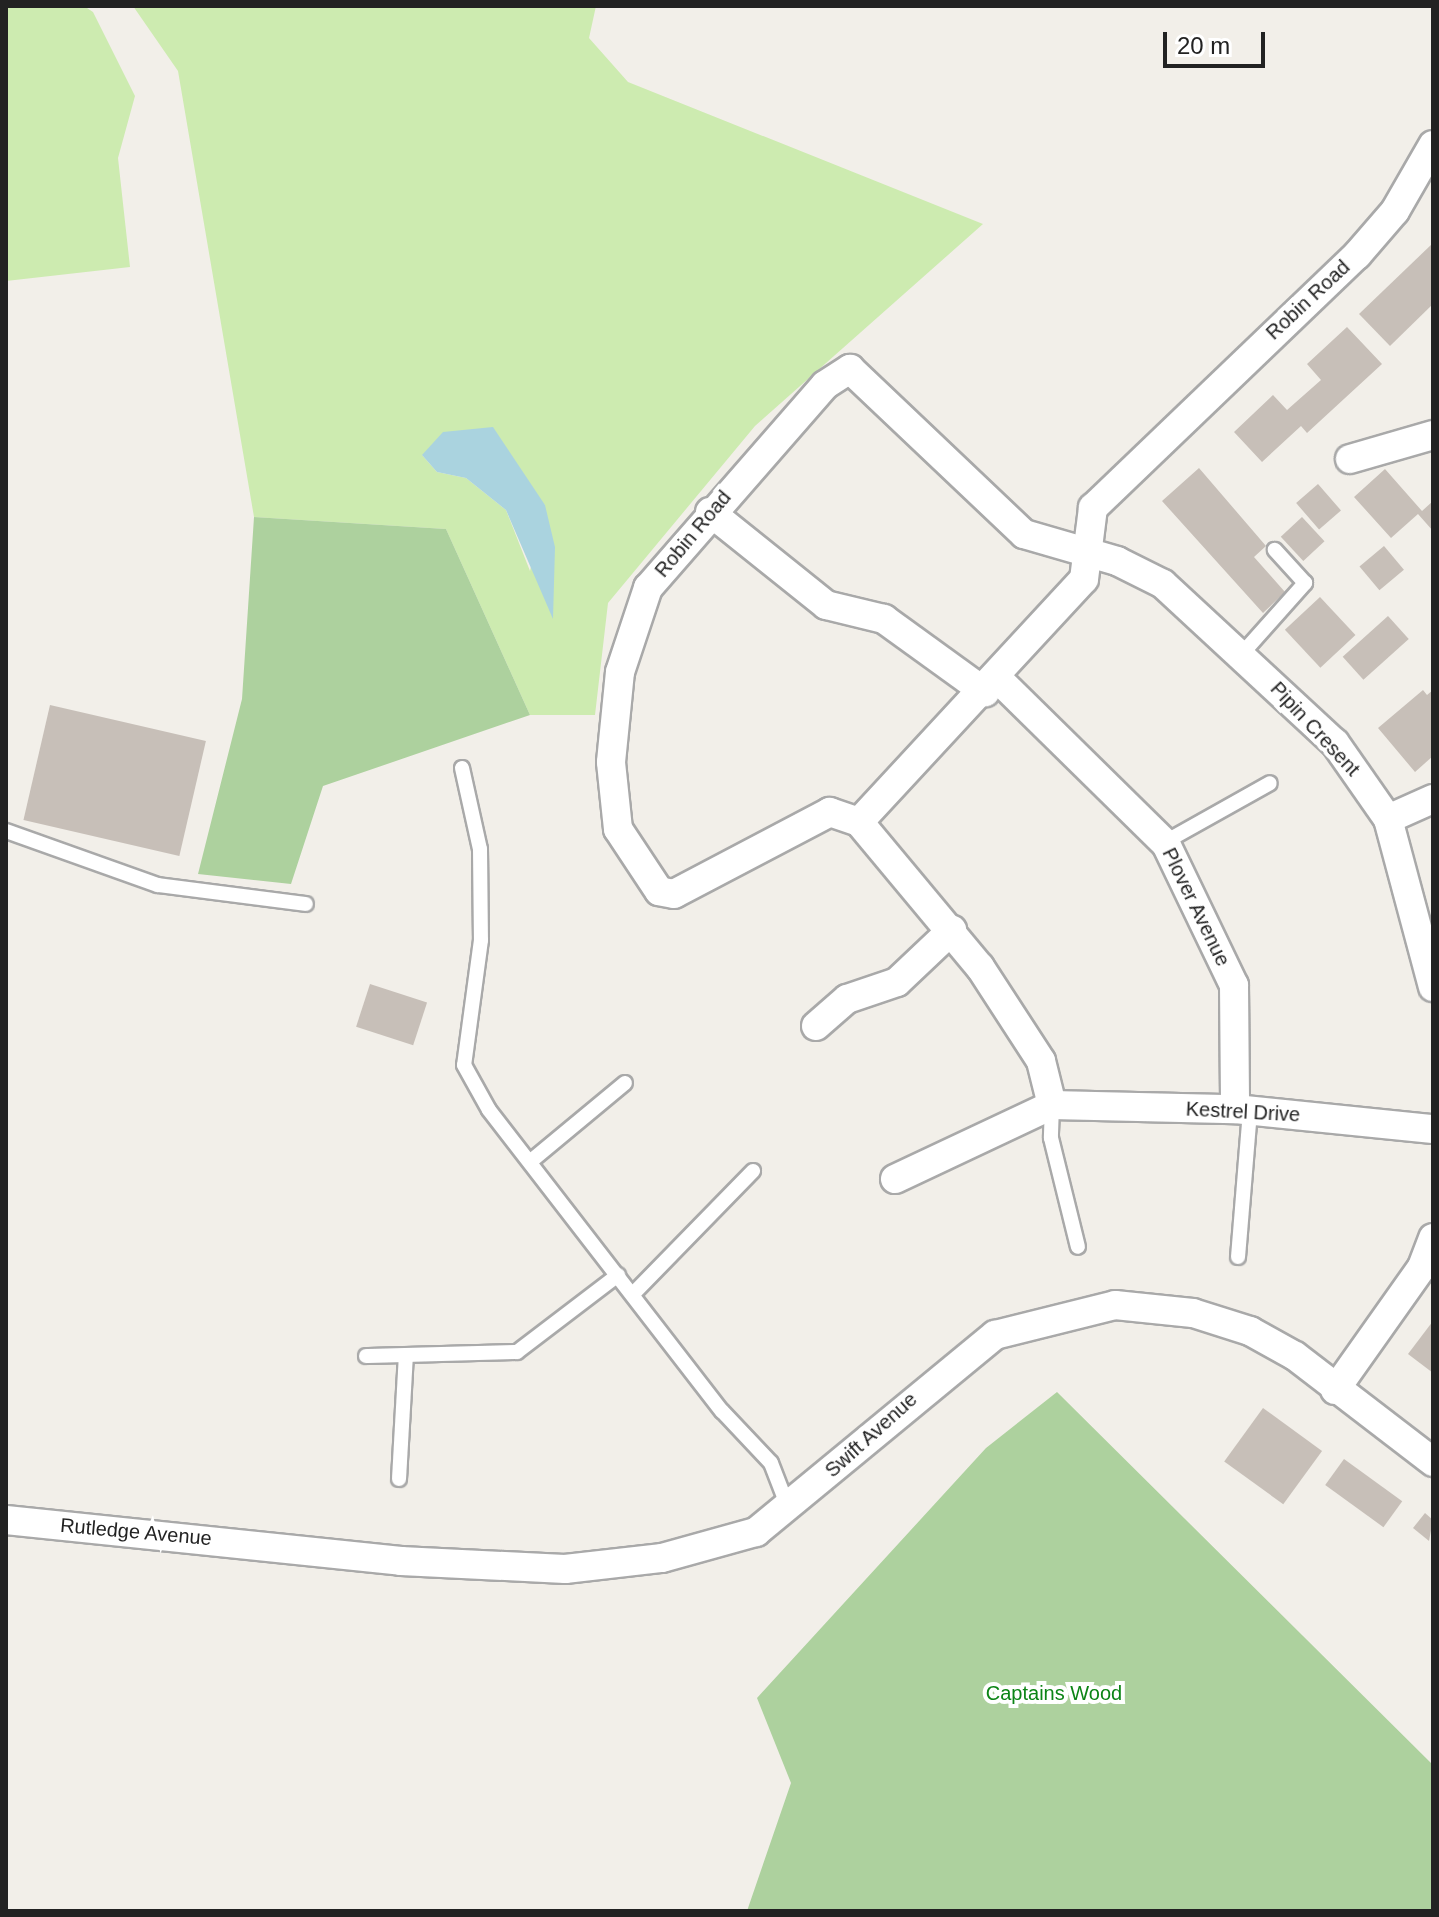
<!DOCTYPE html>
<style>
body{margin:0}
#map{position:relative;width:1439px;height:1917px;overflow:hidden;background:#f2efe9;font-family:Helvetica,sans-serif}
div>[style]{position:absolute}
.grass>*{inset:0;background:#cdebb0}
.forest>*{inset:0;background:#add19e}
.water>*{inset:0;background:#aad3df}
.building>*{inset:0;background:#c7bfb8;transform-origin:0 0}
.roads{filter:drop-shadow(2px 0 #a9a9a9) drop-shadow(-2px 0 #a9a9a9) drop-shadow(0 2px #a9a9a9) drop-shadow(0 -2px #a9a9a9)}
.service>*{height:14px;margin:-7px;padding:0 7px;transform-origin:7px;border-radius:7px;background:#fff}
.minor>*{height:28px;margin:-14px;padding:0 14px;transform-origin:14px;border-radius:14px;background:#fff}
span{translate:-50% -50%;white-space:nowrap;text-align:center;line-height:1.15;-webkit-text-stroke:8px #fff;paint-order:stroke}
.street-label{font-size:20px;color:#222}
.park-label{font-size:20px;color:#0c8416}
.frame{position:absolute;inset:0;border:8px solid #222;pointer-events:none}
.scale{position:absolute;left:1163px;top:32px;width:102px;height:36px;box-sizing:border-box;border:4px solid #222;border-top:0;padding-left:10px;font-size:24px;line-height:28px;white-space:nowrap;color:#222;-webkit-text-stroke:6px #fff;paint-order:stroke}
</style>
<div id="map">
<div class="grass">
<i style="clip-path:polygon(6px 6px,84px 6px,93px 12px,135px 96px,118px 158px,130px 267px,6px 281px)"></i>
<i style="clip-path:polygon(evenodd,133px 6px,596px 6px,589px 38px,628px 82px,983px 224px,755px 426px,608px 603px,595px 715px,530px 715px,446px 529px,254px 517px,178px 71px,133px 6px,422px 455px,545px 505px,530px 571px,506px 510px,466px 478px,437px 472px,422px 455px)"></i>
</div>
<div class="forest">
<i style="clip-path:polygon(254px 517px,446px 529px,530px 715px,323px 786px,291px 884px,198px 874px,242px 699px)"></i>
<i style="clip-path:polygon(1057px 1392px,1433px 1765px,1433px 1911px,747px 1911px,791px 1783px,757px 1698px,986px 1448px)"></i>
</div>
<div class="water">
<i style="clip-path:polygon(493px 427px,545px 505px,555px 547px,553px 619px,506px 510px,466px 478px,437px 472px,422px 455px,443px 432px)"></i>
</div>
<div class="building">
<i style="clip-path:polygon(1433px 243px,1433px 304px,1390px 346px,1359px 314px)"></i>
<i style="clip-path:polygon(1347px 327px,1382px 364px,1307px 433px,1301px 426px,1262px 462px,1234px 432px,1273px 395px,1287px 410px,1321px 380px,1307px 364px)"></i>
<i style="clip-path:polygon(1199px 468px,1266px 546px,1254px 557px,1285px 592px,1263px 613px,1162px 501px)"></i>
<i style="clip-path:polygon(1385px 469px,1422px 511px,1433px 501px,1433px 531px,1418px 514px,1391px 538px,1354px 497px)"></i>
<i style="left:1318px;top:484px;width:35px;height:29px;rotate:49deg"></i>
<i style="left:1302px;top:517px;width:33px;height:29px;rotate:47deg"></i>
<i style="left:1384px;top:546px;width:31px;height:32px;rotate:50deg"></i>
<i style="left:1320px;top:597px;width:52px;height:48px;rotate:47deg"></i>
<i style="left:1388px;top:616px;width:31px;height:61px;rotate:48deg"></i>
<i style="clip-path:polygon(1423px 690px,1427px 695px,1433px 690px,1433px 756px,1415px 772px,1378px 728px)"></i>
<i style="left:50px;top:705px;width:160px;height:118px;rotate:13deg"></i>
<i style="left:370px;top:984px;width:60px;height:45px;rotate:18deg"></i>
<i style="clip-path:polygon(1433px 1321px,1433px 1373px,1408px 1354px)"></i>
<i style="left:1263px;top:1408px;width:73px;height:66px;rotate:36deg"></i>
<i style="left:1344px;top:1459px;width:72px;height:32px;rotate:36deg"></i>
<i style="clip-path:polygon(1425px 1513px,1433px 1520px,1429px 1541px,1413px 1528px)"></i>
</div>
<div class="roads">
<div class="service">
<i style="left:1240px;top:656px;width:98px;rotate:-48.3deg"></i>
<i style="left:1305px;top:583px;width:45px;rotate:-132.3deg"></i>
<i style="left:462px;top:768px;width:83px;rotate:77.5deg"></i>
<i style="left:480px;top:849px;width:91px;rotate:89.4deg"></i>
<i style="left:481px;top:940px;width:126px;rotate:97.7deg"></i>
<i style="left:464px;top:1065px;width:51px;rotate:60.9deg"></i>
<i style="left:489px;top:1110px;width:381px;rotate:52.3deg"></i>
<i style="left:722px;top:1411px;width:71px;rotate:46.7deg"></i>
<i style="left:771px;top:1463px;width:47px;rotate:68.9deg"></i>
<i style="left:6px;top:831px;width:161px;rotate:19.6deg"></i>
<i style="left:158px;top:885px;width:149px;rotate:7.3deg"></i>
<i style="left:1165px;top:842px;width:120px;rotate:-29.3deg"></i>
<i style="left:1052px;top:1105px;width:33px;rotate:92deg"></i>
<i style="left:1051px;top:1138px;width:112px;rotate:76.1deg"></i>
<i style="left:531px;top:1161px;width:122px;rotate:-39.7deg"></i>
<i style="left:1238px;top:1257px;width:146px;rotate:-85.3deg"></i>
<i style="left:633px;top:1294px;width:172px;rotate:-45.7deg"></i>
<i style="left:366px;top:1356px;width:151px;rotate:-1.5deg"></i>
<i style="left:517px;top:1352px;width:127px;rotate:-37.3deg"></i>
<i style="left:399px;top:1479px;width:124px;rotate:-86.8deg"></i>
</div>
<div class="minor">
<i style="left:1350px;top:459px;width:86px;rotate:-16.1deg"></i>
<i style="left:710px;top:512px;width:149px;rotate:38.7deg"></i>
<i style="left:826px;top:605px;width:60px;rotate:13.6deg"></i>
<i style="left:884px;top:619px;width:125px;rotate:35.9deg"></i>
<i style="left:997px;top:678px;width:237px;rotate:44.5deg"></i>
<i style="left:1166px;top:844px;width:157px;rotate:64.3deg"></i>
<i style="left:1234px;top:985px;width:124px;rotate:89.5deg"></i>
<i style="left:1388px;top:819px;width:49px;rotate:-24deg"></i>
<i style="left:859px;top:822px;width:31px;rotate:-161deg"></i>
<i style="left:830px;top:812px;width:176px;rotate:152.3deg"></i>
<i style="left:674px;top:894px;width:15px;rotate:-169deg"></i>
<i style="left:659px;top:891px;width:74px;rotate:-123.5deg"></i>
<i style="left:618px;top:829px;width:67px;rotate:-96deg"></i>
<i style="left:611px;top:762px;width:90px;rotate:-84.3deg"></i>
<i style="left:620px;top:672px;width:89px;rotate:-71.6deg"></i>
<i style="left:648px;top:588px;width:269px;rotate:-48.9deg"></i>
<i style="left:825px;top:385px;width:30px;rotate:-33deg"></i>
<i style="left:850px;top:369px;width:240px;rotate:43.5deg"></i>
<i style="left:1024px;top:534px;width:97px;rotate:16.2deg"></i>
<i style="left:1117px;top:561px;width:51px;rotate:26.6deg"></i>
<i style="left:1163px;top:584px;width:234px;rotate:42.8deg"></i>
<i style="left:1335px;top:743px;width:93px;rotate:55.1deg"></i>
<i style="left:1388px;top:819px;width:174px;rotate:75deg"></i>
<i style="left:859px;top:822px;width:331px;rotate:-47.2deg"></i>
<i style="left:1084px;top:579px;width:72px;rotate:-82.8deg"></i>
<i style="left:1093px;top:508px;width:366px;rotate:-43.8deg"></i>
<i style="left:1357px;top:255px;width:58px;rotate:-49.2deg"></i>
<i style="left:1395px;top:211px;width:76px;rotate:-60.1deg"></i>
<i style="left:859px;top:822px;width:189px;rotate:50.2deg"></i>
<i style="left:980px;top:967px;width:112px;rotate:57deg"></i>
<i style="left:1041px;top:1061px;width:45px;rotate:76deg"></i>
<i style="left:816px;top:1026px;width:41px;rotate:-41.1deg"></i>
<i style="left:847px;top:999px;width:53px;rotate:-18.8deg"></i>
<i style="left:897px;top:982px;width:76px;rotate:-43.4deg"></i>
<i style="left:895px;top:1179px;width:174px;rotate:-25.2deg"></i>
<i style="left:1052px;top:1105px;width:183px;rotate:1.3deg"></i>
<i style="left:1235px;top:1109px;width:199px;rotate:5.8deg"></i>
<i style="left:1335px;top:1390px;width:151px;rotate:-54.7deg"></i>
<i style="left:1422px;top:1267px;width:31px;rotate:-69deg"></i>
<i style="left:6px;top:1520px;width:397px;rotate:5.9deg"></i>
<i style="left:401px;top:1561px;width:164px;rotate:2.8deg"></i>
<i style="left:565px;top:1569px;width:98px;rotate:-6.5deg"></i>
<i style="left:662px;top:1558px;width:98px;rotate:-15.5deg"></i>
<i style="left:756px;top:1532px;width:310px;rotate:-39.5deg"></i>
<i style="left:995px;top:1335px;width:124px;rotate:-14deg"></i>
<i style="left:1115px;top:1305px;width:78px;rotate:5.9deg"></i>
<i style="left:1193px;top:1313px;width:60px;rotate:17.5deg"></i>
<i style="left:1250px;top:1331px;width:51px;rotate:29.1deg"></i>
<i style="left:1295px;top:1356px;width:174px;rotate:37.5deg"></i>
</div>
</div>
<div class="street-label">
<span style="left:1308px;top:300px;rotate:-43deg">Robin Road</span>
<span style="left:693px;top:534px;rotate:-50deg">Robin Road</span>
<span style="left:1315px;top:729px;rotate:47deg">Pipin Cresent</span>
<span style="left:1196px;top:907px;rotate:64deg">Plover Avenue</span>
<span style="left:1243px;top:1112px;rotate:3deg">Kestrel Drive</span>
<span style="left:871px;top:1435px;rotate:-42deg">Swift Avenue</span>
<span style="left:136px;top:1532px;rotate:5deg">Rutledge Avenue</span>
</div>
<div class="park-label">
<span style="left:1054px;top:1693px">Captains Wood</span>
</div>
<div class="frame"></div>
<div class="scale">20 m</div>
</div>
